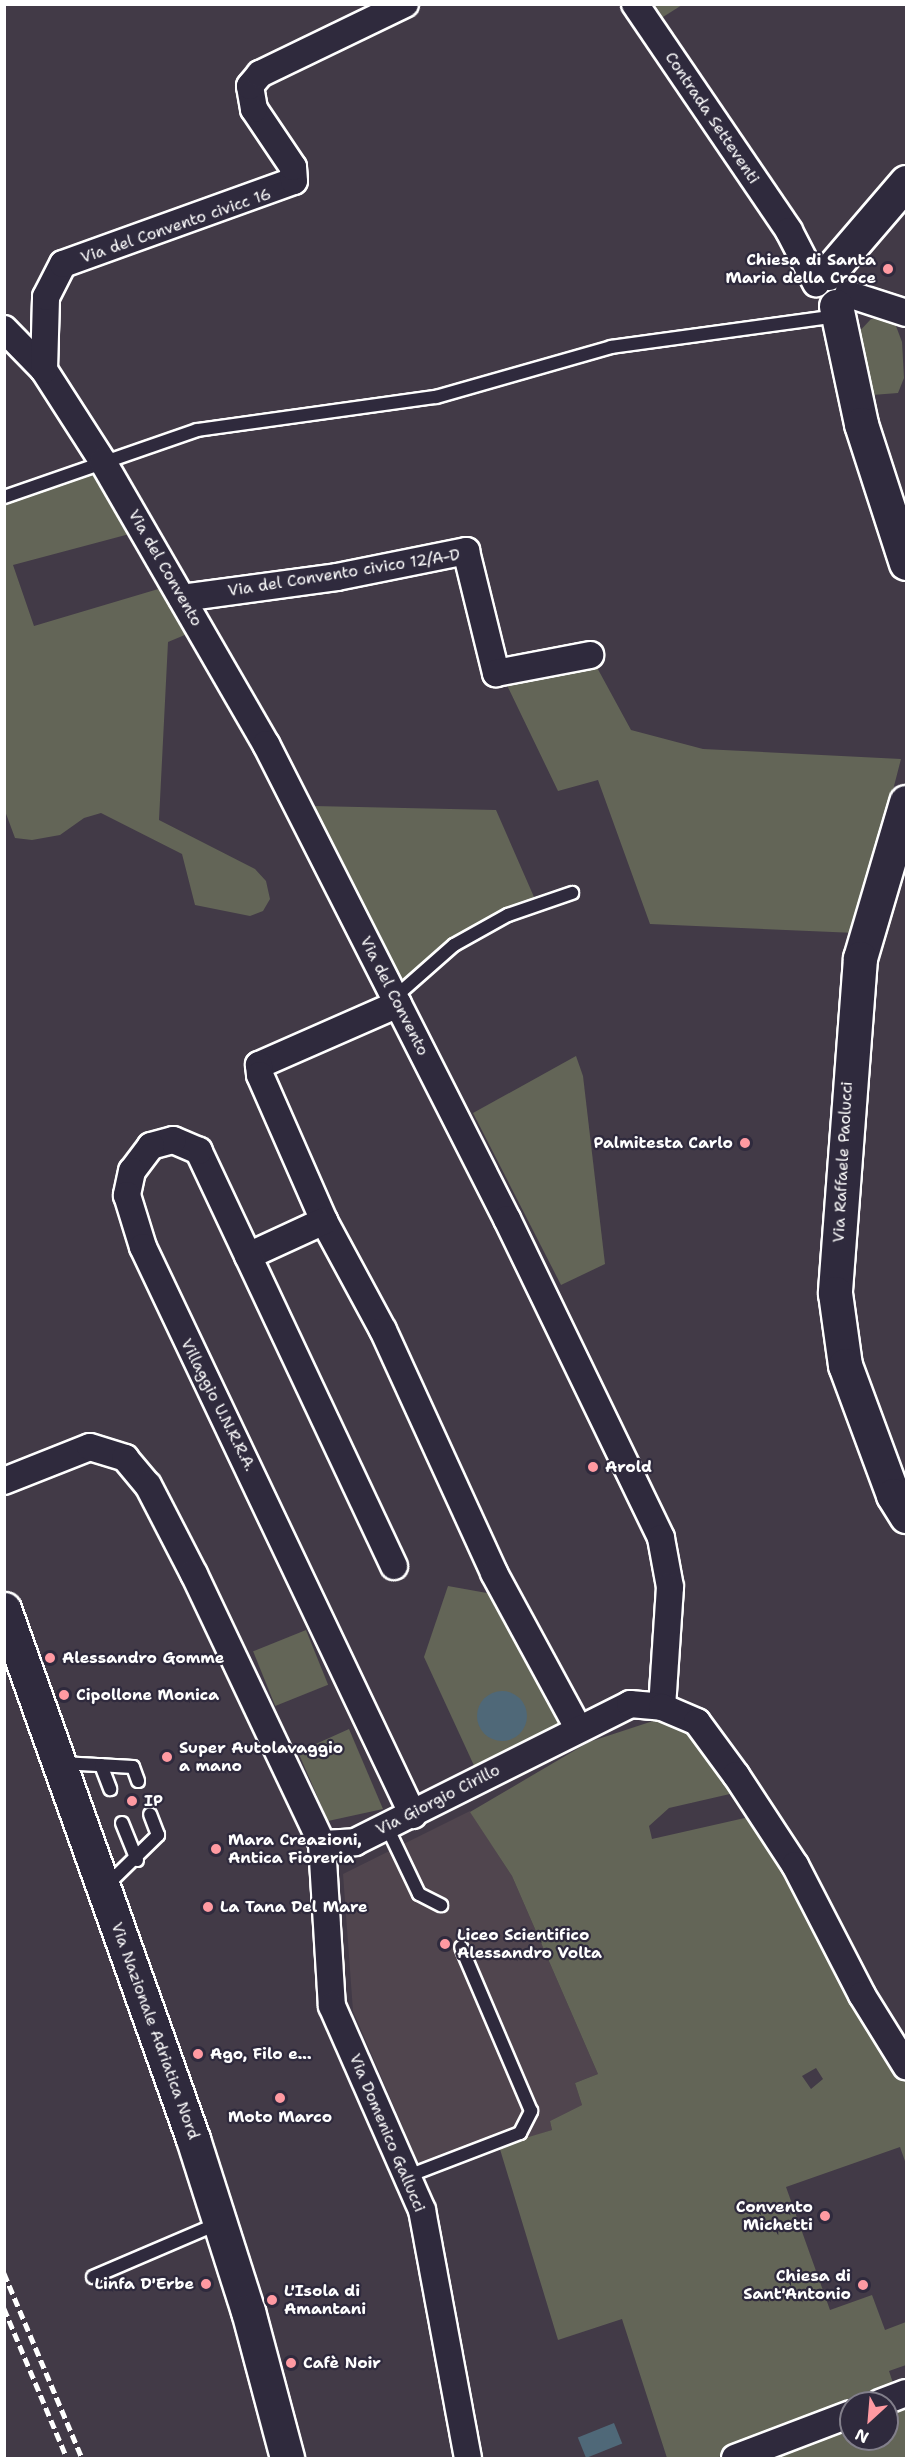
<!DOCTYPE html>
<meta charset="utf-8">
<style>
body{margin:0}
#map{position:relative;width:911px;height:2463px;overflow:hidden;background:#423a47;font-family:"Shantell Sans",sans-serif}
div>[style]{position:absolute}
.built>*{inset:0;background:#50454e}
.green>*{inset:0;background:#636557;transform-origin:0 0}
.water>*{inset:0;background:#4f6878;transform-origin:0 0}
.round{border-radius:50%}
.roads{filter:drop-shadow(2px 0 #fff) drop-shadow(-2px 0 #fff) drop-shadow(0 2px #fff) drop-shadow(0 -2px #fff)}
.lane>*{height:12px;margin:-6px;padding:0 6px;transform-origin:6px;border-radius:6px;background:#2f2a3d}
.street>*{height:26px;margin:-13px;padding:0 13px;transform-origin:13px;border-radius:13px;background:#2f2a3d}
.secondary>*{height:33px;margin:-16.5px;padding:0 16.5px;transform-origin:16.5px;border-radius:16.5px;background:#2f2a3d}
.rail>*{height:4.5px;margin-top:-2.25px;transform-origin:0;background:repeating-linear-gradient(90deg,#fff 0 9px,transparent 0 13.5px)}
.dots>*{width:16px;height:16px;translate:-50% -50%;box-sizing:border-box;border:3px solid #2f2a3d;border-radius:50%}
span{translate:-50% -50%;white-space:nowrap;text-align:center;line-height:1.15;-webkit-text-stroke:4.5px #2f2a3d;paint-order:stroke}
.street-label{font-size:16px;color:#fff}
.poi-label{font-size:16px;color:#fff;font-weight:700}
.right{translate:-100% -50%;text-align:right}
.left{translate:0 -50%;text-align:left}
.frame{position:absolute;inset:0;border:6px solid #fff;pointer-events:none}
.north{position:absolute;left:839px;top:2391px;width:60px;height:60px;box-sizing:border-box;background:#2f2a3d;border:2px solid #827f8b;border-radius:50%;rotate:206deg;font-size:16px;font-weight:700;line-height:24px;text-align:center;color:#fff}
.north::after{content:'';display:block;margin:auto;width:21px;height:27px;background:#ff9aa2;clip-path:polygon(50% 0,100% 100%,50% 72%,0 100%)}
</style>
<div id="map">
<div class="built">
<i style="clip-path:polygon(470px 1811px,512px 1876px,598px 2074px,575px 2083px,582px 2105px,550px 2121px,552px 2130px,423px 2174px,353px 2011px,343px 1874px)"></i>
</div>
<div class="green">
<i style="clip-path:polygon(655px 5px,682px 5px,663px 17px)"></i>
<i style="clip-path:polygon(884px 318px,896px 326px,902px 342px,904px 378px,898px 393px,872px 395px,856px 335px,871px 319px)"></i>
<i style="clip-path:polygon(97px 471px,137px 532px,13px 565px,34px 626px,165px 587px,192px 632px,168px 642px,159px 820px,255px 869px,266px 881px,270px 899px,263px 911px,250px 916px,195px 905px,182px 854px,101px 813px,84px 818px,60px 835px,32px 840px,15px 838px,5px 811px,5px 502px)"></i>
<i style="clip-path:polygon(594px 662px,631px 730px,703px 749px,901px 759px,856px 933px,650px 924px,598px 780px,558px 791px,504px 679px)"></i>
<i style="clip-path:polygon(313px 806px,496px 810px,534px 897px,439px 950px,401px 986px)"></i>
<i style="clip-path:polygon(576px 1056px,583px 1076px,605px 1264px,561px 1285px,473px 1113px)"></i>
<i style="clip-path:polygon(448px 1586px,498px 1595px,572px 1726px,477px 1772px,424px 1657px)"></i>
<i style="left:306px;top:1630px;width:59px;height:57px;rotate:68deg"></i>
<i style="clip-path:polygon(evenodd,653px 1721px,688px 1728px,743px 1791px,669px 1808px,649px 1826px,652px 1839px,758px 1815px,906px 2075px,906px 2164px,900px 2147px,786px 2187px,830px 2310px,872px 2295px,885px 2330px,906px 2322px,906px 2365px,889px 2371px,895px 2389px,716px 2458px,667px 2458px,622px 2319px,558px 2340px,499px 2146px,552px 2130px,550px 2121px,582px 2105px,575px 2083px,598px 2074px,512px 1876px,470px 1812px,589px 1742px,653px 1721px,816px 2068px,823px 2079px,811px 2089px,802px 2076px,816px 2068px)"></i>
<i style="clip-path:polygon(349px 1729px,383px 1809px,328px 1821px,298px 1752px)"></i>
<i style="clip-path:polygon(906px 2407px,906px 2458px,769px 2458px,851px 2428px,851px 2439px,887px 2439px,887px 2414px)"></i>
</div>
<div class="water">
<i class="round" style="left:477px;top:1691px;width:50px;height:50px"></i>
<i style="left:614px;top:2423px;width:22px;height:39px;rotate:68deg"></i>
</div>
<div class="roads">
<div class="lane">
<i style="left:4px;top:497px;width:204px;rotate:-19.1deg"></i>
<i style="left:197px;top:430px;width:241px;rotate:-7.9deg"></i>
<i style="left:436px;top:397px;width:182px;rotate:-15.9deg"></i>
<i style="left:611px;top:347px;width:228px;rotate:-7.8deg"></i>
<i style="left:395px;top:997px;width:79px;rotate:-41.4deg"></i>
<i style="left:454px;top:945px;width:62px;rotate:-29.1deg"></i>
<i style="left:508px;top:915px;width:68px;rotate:-19deg"></i>
<i style="left:62px;top:1763px;width:71px;rotate:3.2deg"></i>
<i style="left:133px;top:1767px;width:15px;rotate:70deg"></i>
<i style="left:101px;top:1765px;width:26px;rotate:69deg"></i>
<i style="left:122px;top:1823px;width:40px;rotate:68deg"></i>
<i style="left:387px;top:1827px;width:74px;rotate:64.5deg"></i>
<i style="left:419px;top:1894px;width:25px;rotate:27deg"></i>
<i style="left:106px;top:1886px;width:73px;rotate:-44.4deg"></i>
<i style="left:158px;top:1835px;width:22px;rotate:-111deg"></i>
<i style="left:408px;top:2176px;width:120px;rotate:-21deg"></i>
<i style="left:520px;top:2133px;width:25px;rotate:-63deg"></i>
<i style="left:531px;top:2111px;width:178px;rotate:-113.1deg"></i>
<i style="left:93px;top:2277px;width:137px;rotate:-23.2deg"></i>
</div>
<div class="street">
<i style="left:635px;top:4px;width:274px;rotate:55.8deg"></i>
<i style="left:789px;top:231px;width:59px;rotate:62.6deg"></i>
<i style="left:848px;top:294px;width:61px;rotate:18.1deg"></i>
<i style="left:4px;top:329px;width:57px;rotate:45.7deg"></i>
<i style="left:44px;top:370px;width:109px;rotate:57.3deg"></i>
<i style="left:103px;top:462px;width:326px;rotate:60deg"></i>
<i style="left:266px;top:744px;width:533px;rotate:63.1deg"></i>
<i style="left:507px;top:1219px;width:354px;rotate:64.2deg"></i>
<i style="left:661px;top:1538px;width:50px;rotate:79.6deg"></i>
<i style="left:670px;top:1587px;width:120px;rotate:93.8deg"></i>
<i style="left:44px;top:370px;width:73px;rotate:-88.4deg"></i>
<i style="left:46px;top:297px;width:37px;rotate:-63deg"></i>
<i style="left:63px;top:264px;width:245px;rotate:-19.8deg"></i>
<i style="left:294px;top:181px;width:14px;rotate:-94deg"></i>
<i style="left:293px;top:167px;width:70px;rotate:-123.9deg"></i>
<i style="left:254px;top:109px;width:23px;rotate:-100deg"></i>
<i style="left:250px;top:86px;width:16px;rotate:-50deg"></i>
<i style="left:260px;top:74px;width:161px;rotate:-25.8deg"></i>
<i style="left:182px;top:598px;width:156px;rotate:-7.7deg"></i>
<i style="left:337px;top:577px;width:132px;rotate:-11.4deg"></i>
<i style="left:466px;top:551px;width:126px;rotate:76.2deg"></i>
<i style="left:496px;top:673px;width:96px;rotate:-10.8deg"></i>
<i style="left:398px;top:1004px;width:152px;rotate:156.3deg"></i>
<i style="left:259px;top:1065px;width:10px;rotate:84deg"></i>
<i style="left:260px;top:1075px;width:159px;rotate:66.3deg"></i>
<i style="left:324px;top:1221px;width:124px;rotate:61.6deg"></i>
<i style="left:383px;top:1330px;width:267px;rotate:65.4deg"></i>
<i style="left:494px;top:1573px;width:176px;rotate:61.5deg"></i>
<i style="left:248px;top:1256px;width:84px;rotate:-24.7deg"></i>
<i style="left:4px;top:1481px;width:92px;rotate:-21.6deg"></i>
<i style="left:90px;top:1447px;width:37px;rotate:17deg"></i>
<i style="left:125px;top:1458px;width:35px;rotate:50deg"></i>
<i style="left:148px;top:1485px;width:100px;rotate:62.7deg"></i>
<i style="left:194px;top:1574px;width:299px;rotate:64.6deg"></i>
<i style="left:322px;top:1844px;width:162px;rotate:86.5deg"></i>
<i style="left:332px;top:2006px;width:223px;rotate:66.2deg"></i>
<i style="left:422px;top:2210px;width:252px;rotate:79.5deg"></i>
<i style="left:394px;top:1566px;width:459px;rotate:-115.2deg"></i>
<i style="left:199px;top:1151px;width:28px;rotate:-157deg"></i>
<i style="left:173px;top:1140px;width:23px;rotate:165deg"></i>
<i style="left:151px;top:1146px;width:31px;rotate:127deg"></i>
<i style="left:132px;top:1171px;width:25px;rotate:102deg"></i>
<i style="left:127px;top:1195px;width:54px;rotate:72.9deg"></i>
<i style="left:143px;top:1247px;width:629px;rotate:64.58deg"></i>
<i style="left:322px;top:1844px;width:33px;rotate:-3deg"></i>
<i style="left:355px;top:1842px;width:308px;rotate:-26.6deg"></i>
<i style="left:630px;top:1704px;width:32px;rotate:5deg"></i>
<i style="left:662px;top:1707px;width:38px;rotate:23deg"></i>
<i style="left:697px;top:1722px;width:66px;rotate:53.7deg"></i>
<i style="left:736px;top:1775px;width:108px;rotate:56.8deg"></i>
<i style="left:795px;top:1865px;width:146px;rotate:62.7deg"></i>
<i style="left:862px;top:1995px;width:84px;rotate:58.2deg"></i>
<i style="left:880px;top:2403px;width:28px;rotate:-21deg"></i>
<i style="left:735px;top:2458px;width:124px;rotate:-20.8deg"></i>
</div>
<div class="secondary">
<i style="left:828px;top:273px;width:120px;rotate:-49.4deg"></i>
<i style="left:836px;top:306px;width:121px;rotate:78deg"></i>
<i style="left:861px;top:424px;width:146px;rotate:72.1deg"></i>
<i style="left:906px;top:802px;width:163px;rotate:106.4deg"></i>
<i style="left:860px;top:958px;width:336px;rotate:94.3deg"></i>
<i style="left:835px;top:1293px;width:73px;rotate:82.1deg"></i>
<i style="left:845px;top:1365px;width:139px;rotate:69.7deg"></i>
<i style="left:893px;top:1495px;width:25px;rotate:58deg"></i>
<i style="left:4px;top:1609px;width:563px;rotate:70.37deg"></i>
<i style="left:193px;top:2139px;width:181px;rotate:72.3deg"></i>
<i style="left:248px;top:2311px;width:152px;rotate:75.1deg"></i>
</div>
</div>
<div class="rail">
<i style="left:4px;top:2273px;width:201px;rotate:67.1deg"></i>
<i style="left:4px;top:2308px;width:163px;rotate:67.2deg"></i>
</div>
<div class="dots">
<i style="left:888px;top:269px;background:#ff9aa2"></i>
<i style="left:745px;top:1143px;background:#ff9aa2"></i>
<i style="left:593px;top:1467px;background:#ff9aa2"></i>
<i style="left:50px;top:1658px;background:#ff9aa2"></i>
<i style="left:64px;top:1695px;background:#ff9aa2"></i>
<i style="left:167px;top:1757px;background:#ff9aa2"></i>
<i style="left:132px;top:1801px;background:#ff9aa2"></i>
<i style="left:216px;top:1849px;background:#ff9aa2"></i>
<i style="left:208px;top:1907px;background:#ff9aa2"></i>
<i style="left:445px;top:1944px;background:#ff9aa2"></i>
<i style="left:198px;top:2054px;background:#ff9aa2"></i>
<i style="left:280px;top:2098px;background:#ff9aa2"></i>
<i style="left:825px;top:2216px;background:#ff9aa2"></i>
<i style="left:206px;top:2284px;background:#ff9aa2"></i>
<i style="left:863px;top:2285px;background:#ff9aa2"></i>
<i style="left:272px;top:2300px;background:#ff9aa2"></i>
<i style="left:291px;top:2363px;background:#ff9aa2"></i>
</div>
<div class="street-label">
<span style="left:712px;top:118px;rotate:56deg">Contrada Setteventi</span>
<span style="left:176px;top:226px;rotate:-19deg">Via del Convento civicc 16</span>
<span style="left:165px;top:568px;rotate:60deg">Via del Convento</span>
<span style="left:344px;top:573px;rotate:-9deg">Via del Convento civico 12/A-D</span>
<span style="left:394px;top:996px;rotate:63deg">Via del Convento</span>
<span style="left:843px;top:1162px;rotate:-87deg">Via Raffaele Paolucci</span>
<span style="left:218px;top:1405px;rotate:63deg">Villaggio U.N.R.R.A.</span>
<span style="left:438px;top:1800px;rotate:-27deg">Via Giorgio Cirillo</span>
<span style="left:155px;top:2031px;rotate:70deg">Via Nazionale Adriatica Nord</span>
<span style="left:387px;top:2133px;rotate:67deg">Via Domenico Gallucci</span>
</div>
<div class="poi-label">
<span class="right" style="left:876px;top:269px">Chiesa di Santa<br>Maria della Croce</span>
<span class="right" style="left:733px;top:1143px">Palmitesta Carlo</span>
<span class="left" style="left:605px;top:1467px">Arold</span>
<span class="left" style="left:62px;top:1658px">Alessandro Gomme</span>
<span class="left" style="left:76px;top:1695px">Cipollone Monica</span>
<span class="left" style="left:179px;top:1757px">Super Autolavaggio<br>a mano</span>
<span class="left" style="left:144px;top:1801px">IP</span>
<span class="left" style="left:228px;top:1849px">Mara Creazioni,<br>Antica Fioreria</span>
<span class="left" style="left:220px;top:1907px">La Tana Del Mare</span>
<span class="left" style="left:457px;top:1944px">Liceo Scientifico<br>Alessandro Volta</span>
<span class="left" style="left:210px;top:2054px">Ago, Filo e...</span>
<span style="left:280px;top:2117px">Moto Marco</span>
<span class="right" style="left:813px;top:2216px">Convento<br>Michetti</span>
<span class="right" style="left:851px;top:2285px">Chiesa di<br>Sant'Antonio</span>
<span class="right" style="left:194px;top:2284px">Linfa D'Erbe</span>
<span class="left" style="left:284px;top:2300px">L'Isola di<br>Amantani</span>
<span class="left" style="left:303px;top:2363px">Cafè Noir</span>
</div>
<div class="frame"></div>
<div class="north">N</div>
</div>
